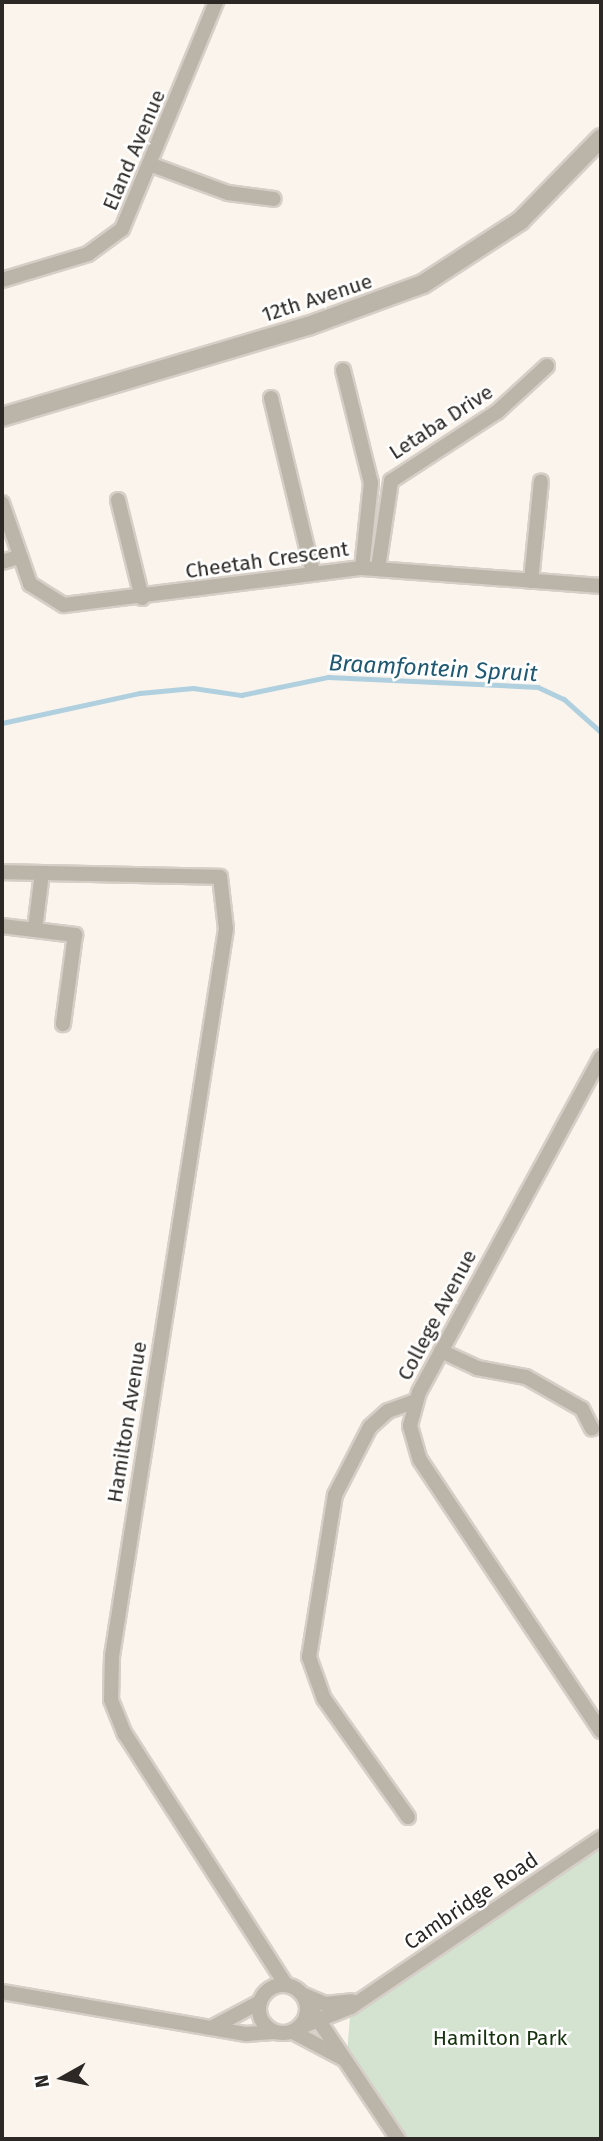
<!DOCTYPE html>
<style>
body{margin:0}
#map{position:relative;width:603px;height:2141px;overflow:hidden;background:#faf4ec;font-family:"Fira Sans",sans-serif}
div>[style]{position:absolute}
.green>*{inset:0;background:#d4e3d0}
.stream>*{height:4.5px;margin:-2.25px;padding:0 2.25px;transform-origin:2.25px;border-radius:2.25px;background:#b0d0e0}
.roads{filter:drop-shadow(2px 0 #d5cfc8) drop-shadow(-2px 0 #d5cfc8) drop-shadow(0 2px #d5cfc8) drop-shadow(0 -2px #d5cfc8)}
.minor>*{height:14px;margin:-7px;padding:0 7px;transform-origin:7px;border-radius:7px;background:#bbb4a8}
.minor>.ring{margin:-7px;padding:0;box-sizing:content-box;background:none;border:14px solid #bbb4a8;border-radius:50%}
.tertiary>*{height:18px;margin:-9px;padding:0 9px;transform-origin:9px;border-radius:9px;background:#bbb4a8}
span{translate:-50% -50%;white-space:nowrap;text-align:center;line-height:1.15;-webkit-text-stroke:5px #fff;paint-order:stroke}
.street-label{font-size:21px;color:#2b2825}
.park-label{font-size:21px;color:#16330d}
.water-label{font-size:23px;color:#205972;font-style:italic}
.frame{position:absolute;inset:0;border:4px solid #2b2825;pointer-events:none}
.north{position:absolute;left:28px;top:2043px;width:70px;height:70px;-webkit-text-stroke:5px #fff;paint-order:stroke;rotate:261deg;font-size:19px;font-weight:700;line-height:28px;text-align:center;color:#2b2825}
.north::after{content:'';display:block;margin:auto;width:24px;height:32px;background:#2b2825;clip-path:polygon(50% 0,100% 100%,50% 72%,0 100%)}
</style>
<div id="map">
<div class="green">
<i style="clip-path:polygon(601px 1840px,601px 2139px,404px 2139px,347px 2054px,350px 2017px)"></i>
</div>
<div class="stream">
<i style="left:2px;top:723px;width:141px;rotate:-12.3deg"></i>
<i style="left:140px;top:693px;width:53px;rotate:-5.4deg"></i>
<i style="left:193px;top:688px;width:49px;rotate:8.3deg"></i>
<i style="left:241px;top:695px;width:89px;rotate:-11.7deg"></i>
<i style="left:328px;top:677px;width:210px;rotate:2.7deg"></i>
<i style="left:538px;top:687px;width:29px;rotate:25deg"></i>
<i style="left:564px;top:699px;width:50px;rotate:41.7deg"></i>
</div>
<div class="roads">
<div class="minor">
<i style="left:152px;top:165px;width:81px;rotate:20.2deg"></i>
<i style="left:228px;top:193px;width:46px;rotate:7.4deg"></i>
<i style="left:2px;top:280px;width:90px;rotate:-16.8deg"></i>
<i style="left:88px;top:254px;width:42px;rotate:-36.3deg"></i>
<i style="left:122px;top:229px;width:246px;rotate:-67.5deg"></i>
<i style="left:343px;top:370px;width:116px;rotate:76.1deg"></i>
<i style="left:371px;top:483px;width:85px;rotate:96deg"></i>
<i style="left:271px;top:398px;width:180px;rotate:76.5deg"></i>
<i style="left:118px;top:500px;width:101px;rotate:76.2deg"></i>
<i style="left:2px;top:503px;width:86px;rotate:70.9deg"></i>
<i style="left:30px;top:584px;width:40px;rotate:32deg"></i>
<i style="left:64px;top:605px;width:300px;rotate:-7.1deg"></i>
<i style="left:362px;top:568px;width:240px;rotate:4.3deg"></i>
<i style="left:2px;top:562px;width:17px;rotate:-17deg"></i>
<i style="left:378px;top:568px;width:88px;rotate:-81.5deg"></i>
<i style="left:391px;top:481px;width:126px;rotate:-33.1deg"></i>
<i style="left:497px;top:412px;width:68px;rotate:-42.6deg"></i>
<i style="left:531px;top:581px;width:100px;rotate:-84.3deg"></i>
<i style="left:2px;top:872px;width:218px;rotate:1.3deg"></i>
<i style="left:220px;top:877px;width:52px;rotate:83.4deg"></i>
<i style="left:226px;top:929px;width:736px;rotate:98.91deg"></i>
<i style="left:112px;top:1656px;width:44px;rotate:91.3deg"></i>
<i style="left:111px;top:1700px;width:37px;rotate:68deg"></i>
<i style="left:125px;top:1734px;width:298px;rotate:57.3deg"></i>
<i style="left:2px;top:926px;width:74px;rotate:7deg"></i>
<i style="left:75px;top:935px;width:90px;rotate:97.7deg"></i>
<i style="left:35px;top:929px;width:56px;rotate:-82.9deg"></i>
<i style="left:601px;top:1057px;width:381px;rotate:118.5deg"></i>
<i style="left:419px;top:1392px;width:35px;rotate:105deg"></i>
<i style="left:410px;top:1426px;width:35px;rotate:74deg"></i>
<i style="left:420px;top:1460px;width:326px;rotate:56.3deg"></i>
<i style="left:441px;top:1351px;width:40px;rotate:25deg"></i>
<i style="left:477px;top:1368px;width:50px;rotate:10.4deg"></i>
<i style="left:526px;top:1377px;width:64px;rotate:29.7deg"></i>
<i style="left:582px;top:1409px;width:22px;rotate:63deg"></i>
<i style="left:408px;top:1817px;width:145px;rotate:-125.4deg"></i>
<i style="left:324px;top:1699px;width:45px;rotate:-109.7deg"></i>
<i style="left:309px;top:1657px;width:164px;rotate:-80.9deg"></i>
<i style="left:335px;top:1495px;width:76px;rotate:-62.8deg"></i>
<i style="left:370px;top:1427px;width:24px;rotate:-42deg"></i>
<i style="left:388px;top:1411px;width:29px;rotate:-20deg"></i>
<i class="ring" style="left:259px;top:1985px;width:34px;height:34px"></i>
<i style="left:2px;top:1992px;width:248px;rotate:9.8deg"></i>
<i style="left:246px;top:2034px;width:27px;rotate:-4deg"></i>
<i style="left:304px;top:1995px;width:23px;rotate:23deg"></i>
<i style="left:325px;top:2004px;width:27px;rotate:-6deg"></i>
<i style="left:307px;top:2003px;width:164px;rotate:56.2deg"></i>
<i style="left:213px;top:2027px;width:53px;rotate:-28deg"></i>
<i style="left:301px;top:2027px;width:54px;rotate:-21.8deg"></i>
<i style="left:351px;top:2007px;width:302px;rotate:-34.1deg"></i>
<i style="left:293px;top:2032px;width:55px;rotate:28deg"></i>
</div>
<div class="tertiary">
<i style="left:2px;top:417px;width:319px;rotate:-16.6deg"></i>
<i style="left:308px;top:326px;width:122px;rotate:-20.1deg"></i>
<i style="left:423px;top:284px;width:116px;rotate:-33deg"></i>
<i style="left:520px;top:221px;width:116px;rotate:-45.7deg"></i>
</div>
</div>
<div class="street-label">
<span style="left:134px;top:150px;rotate:-67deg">Eland Avenue</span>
<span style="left:317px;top:298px;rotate:-18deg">12th Avenue</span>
<span style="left:441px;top:422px;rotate:-33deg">Letaba Drive</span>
<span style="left:267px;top:560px;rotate:-8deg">Cheetah Crescent</span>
<span style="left:437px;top:1315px;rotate:-62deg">College Avenue</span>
<span style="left:127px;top:1422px;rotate:-81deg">Hamilton Avenue</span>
<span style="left:471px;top:1901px;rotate:-34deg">Cambridge Road</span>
</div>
<div class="park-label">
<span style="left:500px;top:2038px">Hamilton Park</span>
</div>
<div class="water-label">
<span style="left:433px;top:668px;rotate:3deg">Braamfontein Spruit</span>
</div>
<div class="frame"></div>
<div class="north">N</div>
</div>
